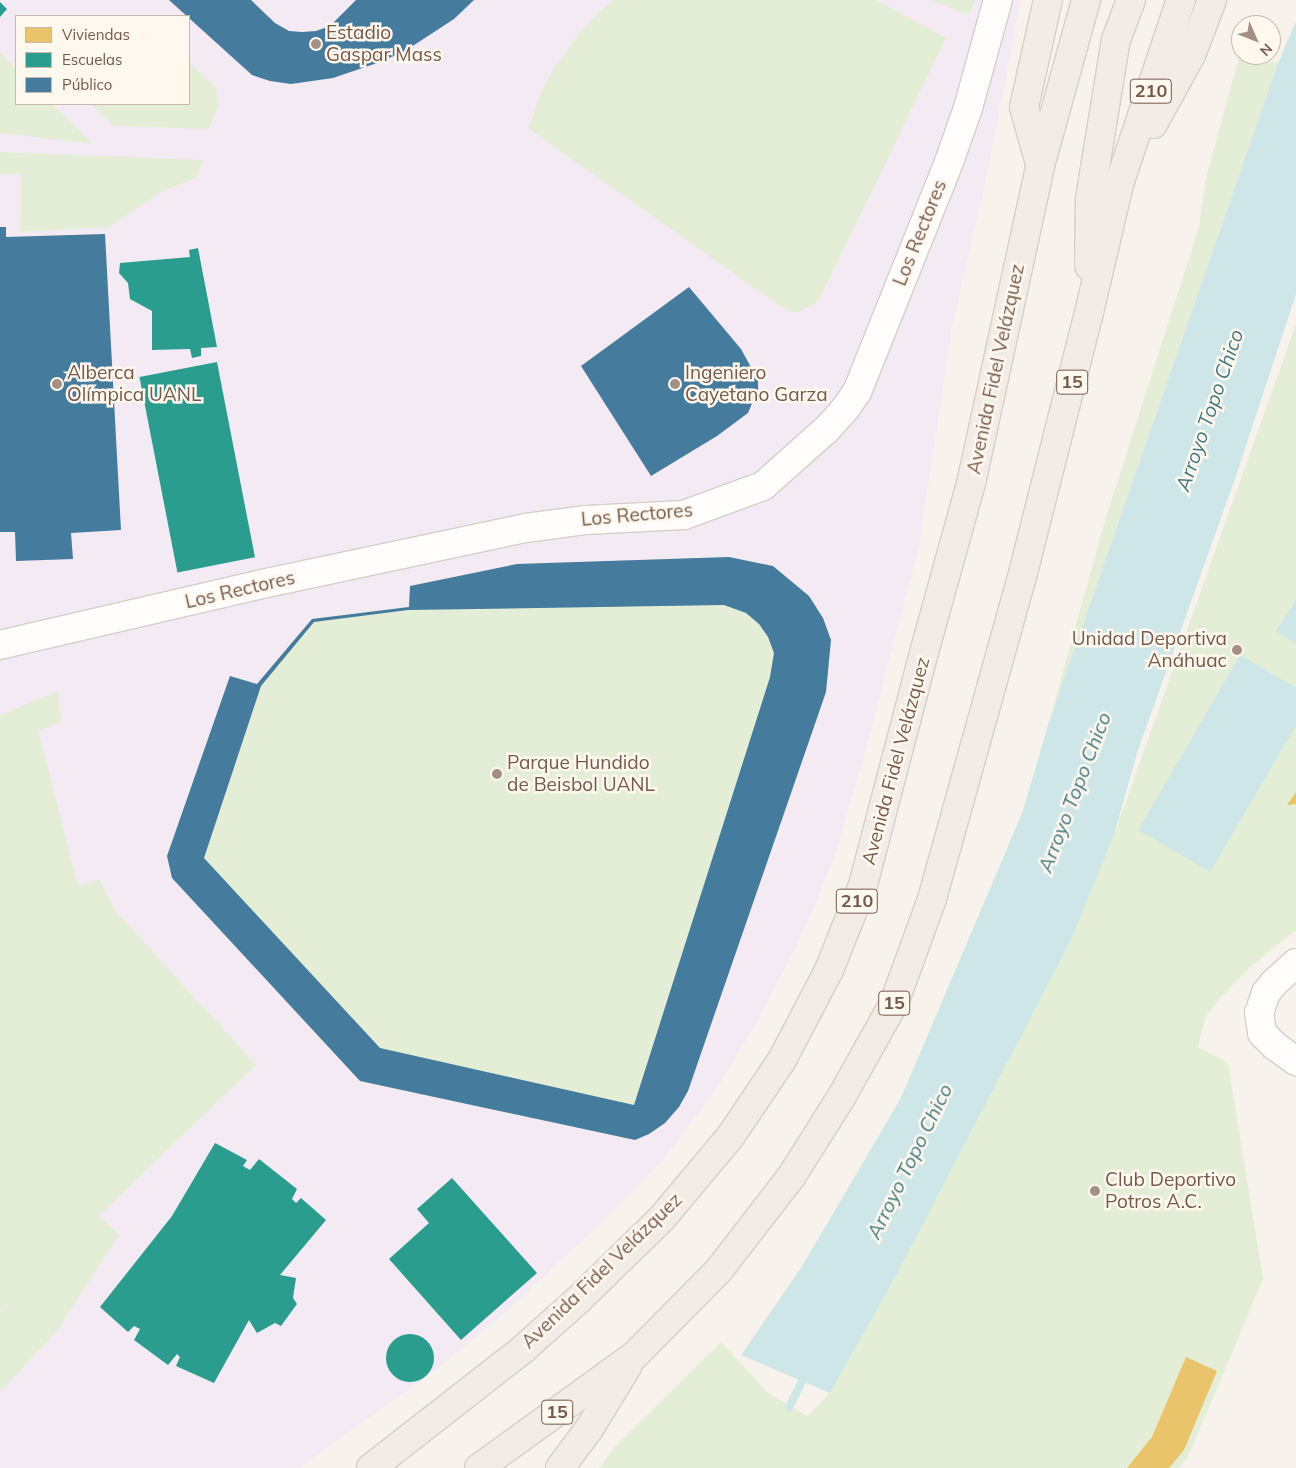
<!DOCTYPE html>
<meta charset="utf-8">
<style>
body{margin:0}
#map{position:relative;width:1296px;height:1468px;overflow:hidden;background:#f7f2ec;font-family:Mulish,sans-serif}
div>[style]{position:absolute}
.education>*{inset:0;background:#f3eaf3}
.green>*{inset:0;background:#e4eed7}
.water>*{inset:0;background:#cee6e8}
.homes>*{inset:0;background:#e9c46a}
.schools>*{inset:0;background:#2a9d8f;transform-origin:0 0}
.round{border-radius:50%}
.public>*{inset:0;background:#457b9d}
.stream>*{height:8px;margin:-4px;padding:0 4px;transform-origin:4px;border-radius:4px;background:#cee6e8}
.roads{filter:drop-shadow(1px 0 #d6cec8) drop-shadow(-1px 0 #d6cec8) drop-shadow(0 1px #d6cec8) drop-shadow(0 -1px #d6cec8)}
.minor>*{height:28px;margin:-14px;padding:0 14px;transform-origin:14px;border-radius:14px;background:#fefdfc}
.trunk>*{height:28px;margin:-14px;padding:0 14px;transform-origin:14px;border-radius:14px;background:#f2ebe6}
.dots>*{width:14px;height:14px;translate:-50% -50%;box-sizing:border-box;border:2px solid #fff8ee;border-radius:50%}
span{translate:-50% -50%;white-space:nowrap;text-align:center;line-height:1.15;-webkit-text-stroke:5px #fff8ee;paint-order:stroke}
.shield-label span{padding:1px 4px;background:#fff8ee;border:1px solid;border-radius:4px;-webkit-text-stroke-width:0}
.shield-label{font-size:18px;color:#76594c;font-weight:700}
.poi-label{font-size:19px;color:#76594c}
.left{translate:0 -50%;text-align:left}
.right{translate:-100% -50%;text-align:right}
.street-label{font-size:19px;color:#76594c}
.water-label{font-size:20px;color:#427982;font-style:italic}
.legend{position:absolute;left:15px;top:15px;width:175px;height:90px;box-sizing:border-box;background:#fff8ee;border:1px solid #c8b8ad;margin:0;padding:6px 9px;list-style:none;font-size:15px;color:#76594c}
.legend li{display:flex;align-items:center;gap:10px;height:25px}
.legend b{width:25px;border:1px solid #c8b8ad}
.north{position:absolute;left:1231px;top:15px;width:50px;height:50px;box-sizing:border-box;background:#fff8ee;border:1px solid #c8b8ad;border-radius:50%;rotate:134deg;font-size:14px;font-weight:700;line-height:20px;text-align:center;color:#76594c}
.north::after{content:'';display:block;margin:auto;width:18px;height:22px;background:#a38f84;clip-path:polygon(50% 0,100% 100%,50% 72%,0 100%)}
</style>
<div id="map">
<div class="education">
<i style="clip-path:polygon(evenodd,0 0,1021px 0,983px 192px,952px 327px,919px 546px,864px 756px,836px 851px,816px 903px,795px 949px,759px 1018px,716px 1090px,663px 1160px,601px 1223px,498px 1319px,425px 1378px,298px 1468px,0 1468px,0 0,16px 16px,189px 16px,189px 104px,16px 104px,16px 16px)"></i>
</div>
<div class="green">
<i style="clip-path:polygon(614px 0,876px 0,946px 38px,820px 298px,813px 305px,797px 312px,787px 311px,529px 129px,540px 94px,551px 73px,580px 32px,598px 13px)"></i>
<i style="clip-path:polygon(932px 0,975px 0,969px 13px,964px 14px)"></i>
<i style="clip-path:polygon(0 53px,16px 69px,16px 104px,52px 104px,93px 144px,0 133px)"></i>
<i style="clip-path:polygon(1239px 57px,1278px 63px,1048px 725px,1107px 514px,1199px 227px,1206px 178px)"></i>
<i style="clip-path:polygon(189px 62px,216px 88px,218px 106px,209px 129px,113px 126px,90px 104px,189px 104px)"></i>
<i style="clip-path:polygon(0 152px,203px 160px,196px 178px,164px 190px,109px 227px,20px 232px,21px 175px,0 174px)"></i>
<i style="clip-path:polygon(1296px 324px,1296px 930px,1250px 967px,1220px 998px,1205px 1018px,1198px 1047px,1228px 1063px,1263px 1279px,1188px 1457px,1178px 1468px,599px 1468px,614px 1448px,721px 1342px,767px 1392px,807px 1416px,830px 1393px,1114px 835px)"></i>
<i style="clip-path:polygon(729px 557px,773px 566px,809px 596px,823px 618px,831px 640px,826px 692px,688px 1091px,679px 1107px,665px 1123px,635px 1140px,360px 1081px,172px 878px,167px 856px,230px 676px,257px 684px,312px 619px,408px 607px,410px 586px,517px 564px)"></i>
<i style="clip-path:polygon(58px 691px,61px 722px,38px 731px,78px 886px,99px 879px,116px 912px,256px 1065px,98px 1216px,119px 1235px,56px 1332px,0 1392px,0 1312px,14px 1298px,0 1310px,0 715px)"></i>
</div>
<div class="water">
<i style="clip-path:polygon(1296px 21px,1296px 294px,1236px 476px,1137px 753px,1114px 835px,1071px 940px,898px 1272px,830px 1393px,741px 1355px,801px 1268px,901px 1098px,1023px 811px,1048px 725px,1278px 63px)"></i>
<i style="clip-path:polygon(1296px 600px,1296px 644px,1276px 631px)"></i>
<i style="clip-path:polygon(1240px 655px,1296px 688px,1296px 726px,1210px 872px,1138px 830px)"></i>
</div>
<div class="homes">
<i style="clip-path:polygon(1296px 792px,1296px 804px,1287px 805px)"></i>
<i style="clip-path:polygon(1186px 1357px,1217px 1371px,1184px 1450px,1169px 1468px,1127px 1468px,1152px 1437px)"></i>
</div>
<div class="schools">
<i style="clip-path:polygon(0 2px,7px 9px,0 17px)"></i>
<i style="clip-path:polygon(198px 248px,217px 347px,201px 348px,201px 356px,192px 358px,190px 349px,152px 350px,152px 311px,130px 299px,128px 283px,119px 273px,120px 263px,190px 257px,189px 250px)"></i>
<i style="left:217px;top:362px;width:199px;height:79px;rotate:79deg"></i>
<i style="clip-path:polygon(215px 1143px,247px 1160px,243px 1166px,250px 1170px,259px 1159px,297px 1189px,292px 1199px,296px 1203px,301px 1198px,326px 1220px,280px 1275px,296px 1278px,293px 1298px,297px 1304px,281px 1326px,275px 1323px,257px 1333px,249px 1320px,214px 1383px,176px 1366px,180px 1357px,177px 1354px,168px 1365px,134px 1340px,140px 1329px,134px 1326px,128px 1332px,100px 1307px,172px 1216px)"></i>
<i style="clip-path:polygon(452px 1178px,537px 1273px,461px 1340px,389px 1259px,429px 1223px,417px 1209px)"></i>
<i class="round" style="left:386px;top:1334px;width:48px;height:48px"></i>
</div>
<div class="public">
<i style="clip-path:polygon(169px 0,251px 0,275px 23px,289px 31px,302px 32px,316px 31px,330px 26px,356px 0,474px 0,454px 19px,405px 51px,380px 62px,333px 78px,291px 84px,270px 81px,252px 75px)"></i>
<i style="clip-path:polygon(0 227px,6px 227px,6px 237px,105px 234px,121px 530px,71px 533px,73px 559px,16px 561px,15px 532px,0 532px)"></i>
<i style="clip-path:polygon(689px 287px,741px 349px,758px 380px,758px 389px,748px 413px,717px 436px,651px 476px,581px 366px)"></i>
<i style="clip-path:polygon(evenodd,729px 557px,773px 566px,809px 596px,823px 618px,831px 640px,826px 692px,688px 1091px,679px 1107px,665px 1123px,649px 1134px,635px 1140px,360px 1081px,172px 878px,167px 856px,230px 676px,257px 684px,312px 619px,409px 607px,410px 586px,517px 564px,729px 557px,724px 605px,746px 613px,759px 624px,768px 637px,774px 653px,770px 677px,634px 1105px,380px 1048px,204px 858px,261px 686px,314px 622px,408px 610px,724px 605px)"></i>
</div>
<div class="stream">
<i style="left:789px;top:1408px;width:39px;rotate:-64deg"></i>
</div>
<div class="roads">
<div class="minor">
<i style="left:0;top:645px;width:269px;rotate:-13.1deg"></i>
<i style="left:262px;top:584px;width:270px;rotate:-12deg"></i>
<i style="left:526px;top:528px;width:61px;rotate:-7.6deg"></i>
<i style="left:586px;top:520px;width:98px;rotate:-2.9deg"></i>
<i style="left:684px;top:515px;width:84px;rotate:-20.2deg"></i>
<i style="left:763px;top:486px;width:86px;rotate:-41.7deg"></i>
<i style="left:827px;top:429px;width:27px;rotate:-48deg"></i>
<i style="left:845px;top:409px;width:21px;rotate:-55deg"></i>
<i style="left:857px;top:392px;width:251px;rotate:-68.2deg"></i>
<i style="left:950px;top:159px;width:54px;rotate:-70.6deg"></i>
<i style="left:968px;top:108px;width:112px;rotate:-74.5deg"></i>
<i style="left:1296px;top:963px;width:30px;rotate:138deg"></i>
<i style="left:1274px;top:983px;width:13px;rotate:129deg"></i>
<i style="left:1266px;top:993px;width:21px;rotate:109deg"></i>
<i style="left:1259px;top:1013px;width:20px;rotate:81deg"></i>
<i style="left:1262px;top:1033px;width:18px;rotate:45deg"></i>
<i style="left:1275px;top:1046px;width:26px;rotate:36deg"></i>
</div>
<div class="trunk">
<i style="left:1153px;top:124px;width:79px;rotate:-61.2deg"></i>
<i style="left:1191px;top:55px;width:59px;rotate:-69.1deg"></i>
<i style="left:1040px;top:164px;width:59px;rotate:-105.7deg"></i>
<i style="left:1024px;top:107px;width:110px;rotate:-77.4deg"></i>
<i style="left:1089px;top:266px;width:68px;rotate:-89.2deg"></i>
<i style="left:1090px;top:198px;width:160px;rotate:-80.7deg"></i>
<i style="left:1116px;top:40px;width:43px;rotate:-69.4deg"></i>
<i style="left:371px;top:1468px;width:192px;rotate:-38deg"></i>
<i style="left:522px;top:1350px;width:74px;rotate:-41.7deg"></i>
<i style="left:577px;top:1301px;width:119px;rotate:-44.3deg"></i>
<i style="left:662px;top:1218px;width:106px;rotate:-50deg"></i>
<i style="left:730px;top:1137px;width:93px;rotate:-56deg"></i>
<i style="left:782px;top:1060px;width:102px;rotate:-62.4deg"></i>
<i style="left:829px;top:970px;width:92px;rotate:-68.2deg"></i>
<i style="left:863px;top:885px;width:244px;rotate:-75.3deg"></i>
<i style="left:925px;top:649px;width:176px;rotate:-74.5deg"></i>
<i style="left:972px;top:479px;width:320px;rotate:-77.7deg"></i>
<i style="left:1040px;top:166px;width:172px;rotate:-74.5deg"></i>
<i style="left:479px;top:1468px;width:191px;rotate:-35.9deg"></i>
<i style="left:634px;top:1356px;width:121px;rotate:-45.3deg"></i>
<i style="left:719px;top:1270px;width:118px;rotate:-52.3deg"></i>
<i style="left:791px;top:1177px;width:96px;rotate:-57.8deg"></i>
<i style="left:842px;top:1096px;width:107px;rotate:-60.8deg"></i>
<i style="left:894px;top:1003px;width:111px;rotate:-69.9deg"></i>
<i style="left:932px;top:899px;width:330px;rotate:-74.4deg"></i>
<i style="left:1021px;top:581px;width:272px;rotate:-75.8deg"></i>
<i style="left:1088px;top:317px;width:140px;rotate:-76.8deg"></i>
<i style="left:1120px;top:181px;width:191px;rotate:-71.4deg"></i>
<i style="left:560px;top:1468px;width:49px;rotate:-53.4deg"></i>
<i style="left:589px;top:1429px;width:73px;rotate:-58.5deg"></i>
</div>
</div>
<div class="dots">
<i style="left:316px;top:44px;background:#a38f84"></i>
<i style="left:57px;top:384px;background:#a38f84"></i>
<i style="left:675px;top:384px;background:#a38f84"></i>
<i style="left:1237px;top:650px;background:#a38f84"></i>
<i style="left:497px;top:774px;background:#a38f84"></i>
<i style="left:1095px;top:1191px;background:#a38f84"></i>
</div>
<div class="shield-label">
<span style="left:1151px;top:91px">210</span>
<span style="left:1072px;top:382px">15</span>
<span style="left:857px;top:901px">210</span>
<span style="left:894px;top:1003px">15</span>
<span style="left:557px;top:1412px">15</span>
</div>
<div class="poi-label">
<span class="left" style="left:326px;top:44px">Estadio<br>Gaspar Mass</span>
<span class="left" style="left:67px;top:384px">Alberca<br>Olímpica UANL</span>
<span class="left" style="left:685px;top:384px">Ingeniero<br>Cayetano Garza</span>
<span class="right" style="left:1227px;top:650px">Unidad Deportiva<br>Anáhuac</span>
<span class="left" style="left:507px;top:774px">Parque Hundido<br>de Beisbol UANL</span>
<span class="left" style="left:1105px;top:1191px">Club Deportivo<br>Potros A.C.</span>
</div>
<div class="street-label">
<span style="left:920px;top:233px;rotate:-68deg">Los Rectores</span>
<span style="left:996px;top:369px;rotate:-78deg">Avenida Fidel Velázquez</span>
<span style="left:637px;top:515px;rotate:-5deg">Los Rectores</span>
<span style="left:240px;top:590px;rotate:-13deg">Los Rectores</span>
<span style="left:896px;top:761px;rotate:-75deg">Avenida Fidel Velázquez</span>
<span style="left:602px;top:1271px;rotate:-44deg">Avenida Fidel Velázquez</span>
</div>
<div class="water-label">
<span style="left:1209px;top:410px;rotate:-71deg">Arroyo Topo Chico</span>
<span style="left:1074px;top:792px;rotate:-69deg">Arroyo Topo Chico</span>
<span style="left:909px;top:1161px;rotate:-64deg">Arroyo Topo Chico</span>
</div>
<ul class="legend">
<li><b style="height:14px;background:#e9c46a"></b>Viviendas</li>
<li><b style="height:14px;background:#2a9d8f"></b>Escuelas</li>
<li><b style="height:14px;background:#457b9d"></b>Público</li>
</ul>
<div class="north">N</div>
</div>
